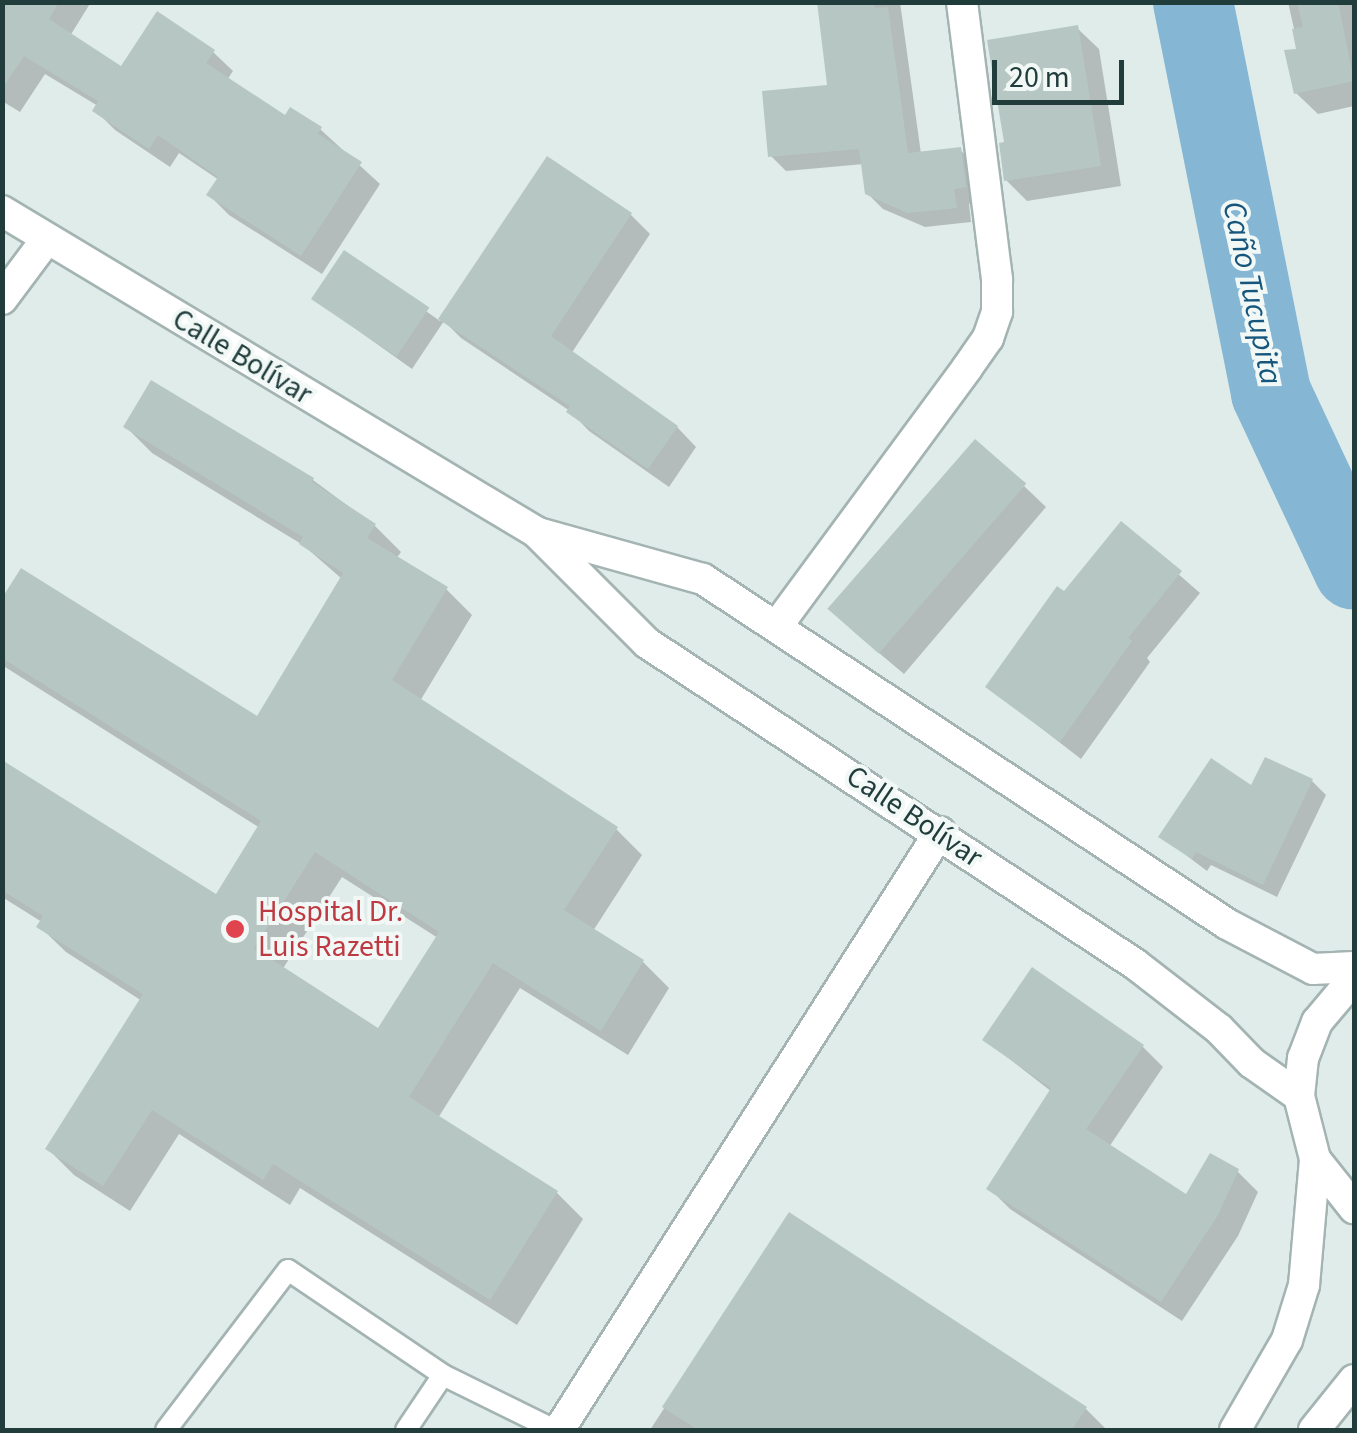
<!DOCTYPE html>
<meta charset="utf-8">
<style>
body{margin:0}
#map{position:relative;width:1357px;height:1433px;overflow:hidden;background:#e0ece9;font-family:"Source Sans 3",sans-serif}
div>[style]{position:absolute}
.shadow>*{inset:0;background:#0003}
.river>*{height:80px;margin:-40px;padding:0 40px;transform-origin:40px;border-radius:40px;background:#85b7d4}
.building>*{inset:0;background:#b6c7c3;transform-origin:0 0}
.roads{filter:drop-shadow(2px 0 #a3b4b2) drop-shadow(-2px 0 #a3b4b2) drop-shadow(0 2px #a3b4b2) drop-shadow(0 -2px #a3b4b2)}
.service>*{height:20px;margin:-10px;padding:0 10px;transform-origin:10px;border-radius:10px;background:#fff}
.minor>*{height:30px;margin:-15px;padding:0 15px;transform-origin:15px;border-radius:15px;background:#fff}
.tertiary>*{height:30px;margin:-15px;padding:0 15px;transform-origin:15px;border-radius:15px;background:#fff}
.dots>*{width:28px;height:28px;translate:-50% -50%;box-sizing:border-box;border:5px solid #f1f8f6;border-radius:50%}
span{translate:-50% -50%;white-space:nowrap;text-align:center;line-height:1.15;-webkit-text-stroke:8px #f1f8f6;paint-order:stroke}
.street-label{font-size:30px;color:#203d3c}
.health-label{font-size:30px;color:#be3a42}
.left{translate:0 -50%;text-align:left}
.water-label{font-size:32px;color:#17567c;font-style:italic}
.frame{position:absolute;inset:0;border:5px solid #203d3c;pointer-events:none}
.scale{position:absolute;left:992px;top:60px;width:132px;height:45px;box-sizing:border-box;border:5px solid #203d3c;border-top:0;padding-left:12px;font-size:30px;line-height:35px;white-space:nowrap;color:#203d3c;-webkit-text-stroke:8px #f1f8f6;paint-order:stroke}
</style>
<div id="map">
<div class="shadow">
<i style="clip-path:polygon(2px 2px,91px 2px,70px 36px,122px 70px,213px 52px,233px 71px,227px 80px,286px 119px,320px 129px,380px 184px,322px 274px,229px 215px,209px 195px,219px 180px,179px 153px,170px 167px,115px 130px,95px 110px,98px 106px,45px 74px,20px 112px,2px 101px)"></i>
<i style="clip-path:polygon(820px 2px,900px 2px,921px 154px,960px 150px,976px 165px,981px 202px,969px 204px,971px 222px,925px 227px,883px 209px,867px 193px,864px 164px,786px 171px,771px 156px,830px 87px)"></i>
<i style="clip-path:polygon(1288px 2px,1354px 2px,1354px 106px,1318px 114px,1296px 93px,1299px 51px)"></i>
<i style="clip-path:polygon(1077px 28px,1099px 49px,1121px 186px,1027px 201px,1006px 180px)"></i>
<i style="clip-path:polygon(548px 159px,631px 215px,650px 234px,571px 354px,677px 427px,696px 447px,669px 487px,589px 431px,570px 411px,461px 338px,444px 321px,412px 369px,315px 300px,345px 254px,440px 321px)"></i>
<i style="clip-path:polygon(evenodd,126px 427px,313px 480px,375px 526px,401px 552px,396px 559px,446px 589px,472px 615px,420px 701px,616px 829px,642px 855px,593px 931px,643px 962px,669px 988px,628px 1055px,520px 988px,438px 1118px,557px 1193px,583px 1219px,517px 1325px,300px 1188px,290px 1205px,179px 1134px,130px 1211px,74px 1175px,48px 1149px,142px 1001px,66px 952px,39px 926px,42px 922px,2px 897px,2px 763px,217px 898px,260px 828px,5px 667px,2px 603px,257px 720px,342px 579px,303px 545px,152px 453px,126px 427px,342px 877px,438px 938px,378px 1031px,282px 970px,342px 877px)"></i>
<i style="clip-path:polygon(1024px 486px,1046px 507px,904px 674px,853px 631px)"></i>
<i style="clip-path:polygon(1121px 524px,1200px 593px,1147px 658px,1150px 662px,1081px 759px,988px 687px)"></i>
<i style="clip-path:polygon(1312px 781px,1326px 795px,1277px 897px,1211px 865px,1207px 871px,1162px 837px,1252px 789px)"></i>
<i style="clip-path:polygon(985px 1040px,1143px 1047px,1163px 1067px,1109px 1147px,1187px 1198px,1237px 1171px,1258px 1192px,1238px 1236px,1182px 1321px,1010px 1209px,989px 1188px,1052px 1092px)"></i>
<i style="clip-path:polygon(789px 1216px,1086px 1409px,1107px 1430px,650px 1430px)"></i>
</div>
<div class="river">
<i style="left:1193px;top:2px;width:399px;rotate:78.7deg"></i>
<i style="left:1271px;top:393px;width:195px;rotate:64.9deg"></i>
</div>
<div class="building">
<i style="clip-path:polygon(2px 2px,59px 2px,49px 19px,121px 66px,157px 11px,215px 50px,206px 63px,285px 115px,290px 107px,322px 127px,318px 134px,362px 162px,301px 256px,206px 195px,218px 177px,158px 135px,149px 149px,92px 111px,98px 101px,24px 56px,2px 89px)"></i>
<i style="clip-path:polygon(817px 2px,874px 2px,875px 8px,888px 7px,908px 153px,961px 147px,966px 187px,954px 189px,957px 208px,907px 213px,865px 194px,859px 149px,768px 157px,762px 91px,827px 85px)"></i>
<i style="clip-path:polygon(1297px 2px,1338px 2px,1354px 81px,1294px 94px,1284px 50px,1296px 49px,1292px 29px,1303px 27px)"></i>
<i style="clip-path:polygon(1078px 25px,1101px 166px,1004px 181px,999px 143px,1004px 142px,987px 40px)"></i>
<i style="clip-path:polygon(547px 156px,632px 213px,551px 336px,678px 426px,648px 469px,566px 412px,570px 406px,438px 319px)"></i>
<i style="left:344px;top:250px;width:103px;height:59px;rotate:34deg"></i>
<i style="clip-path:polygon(evenodd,151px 380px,314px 478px,312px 482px,376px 524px,367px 538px,448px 587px,392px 680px,618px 827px,564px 910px,644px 960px,601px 1031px,493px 963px,409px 1097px,558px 1191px,490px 1300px,273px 1164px,263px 1180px,152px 1110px,103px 1186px,45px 1149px,143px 994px,36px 927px,43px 916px,2px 890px,2px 760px,216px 894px,261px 821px,2px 658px,2px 598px,21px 568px,257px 716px,343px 573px,299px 544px,303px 537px,123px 427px,151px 380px,315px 852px,439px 932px,378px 1028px,254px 948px,315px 852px)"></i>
<i style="left:975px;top:439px;width:68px;height:225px;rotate:41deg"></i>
<i style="clip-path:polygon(1121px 521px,1182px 571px,1128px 638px,1132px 641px,1060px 742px,985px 687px,1057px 586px,1064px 591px)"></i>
<i style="clip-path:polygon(1265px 757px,1313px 779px,1263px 885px,1196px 852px,1192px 859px,1158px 837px,1211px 758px,1251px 785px)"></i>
<i style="clip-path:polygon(1032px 967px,1144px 1045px,1086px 1129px,1186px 1194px,1210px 1153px,1239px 1169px,1218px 1215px,1161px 1302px,986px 1189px,1051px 1088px,982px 1040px)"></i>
<i style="clip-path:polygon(789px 1212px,1087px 1407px,1072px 1430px,698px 1430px,662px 1407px)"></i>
</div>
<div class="roads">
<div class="service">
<i style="left:166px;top:1430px;width:201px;rotate:-52.7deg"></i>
<i style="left:288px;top:1270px;width:187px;rotate:34.1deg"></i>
<i style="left:443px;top:1375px;width:125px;rotate:26.2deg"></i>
<i style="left:406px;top:1430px;width:66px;rotate:-56.1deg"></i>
</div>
<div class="minor">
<i style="left:2px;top:211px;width:623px;rotate:31.01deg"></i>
<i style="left:536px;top:532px;width:157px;rotate:45deg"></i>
<i style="left:647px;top:643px;width:584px;rotate:33.34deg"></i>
<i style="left:1135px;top:964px;width:106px;rotate:37.7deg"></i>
<i style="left:1219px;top:1029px;width:47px;rotate:45.9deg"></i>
<i style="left:1252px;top:1063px;width:57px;rotate:35.1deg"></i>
<i style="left:2px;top:299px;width:74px;rotate:-53.3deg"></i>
<i style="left:538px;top:533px;width:171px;rotate:15.6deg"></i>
<i style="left:703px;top:579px;width:627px;rotate:33.36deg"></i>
<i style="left:1227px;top:924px;width:97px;rotate:27.6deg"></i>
<i style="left:1313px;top:969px;width:41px;rotate:-2.8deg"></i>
<i style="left:777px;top:626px;width:320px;rotate:-53.6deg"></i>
<i style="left:967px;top:368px;width:37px;rotate:-55deg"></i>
<i style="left:988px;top:338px;width:28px;rotate:-71deg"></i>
<i style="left:997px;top:312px;width:33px;rotate:-90deg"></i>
<i style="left:997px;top:279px;width:279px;rotate:-97.2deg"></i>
<i style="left:559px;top:1430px;width:709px;rotate:-57.5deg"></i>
</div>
<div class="tertiary">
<i style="left:1354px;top:978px;width:57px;rotate:130.1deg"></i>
<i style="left:1317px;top:1022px;width:39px;rotate:111deg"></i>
<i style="left:1303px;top:1058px;width:38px;rotate:96deg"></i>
<i style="left:1299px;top:1096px;width:65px;rotate:75.7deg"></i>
<i style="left:1315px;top:1159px;width:63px;rotate:51.5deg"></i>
<i style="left:1235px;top:1430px;width:104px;rotate:-60deg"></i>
<i style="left:1287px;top:1340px;width:58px;rotate:-72.8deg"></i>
<i style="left:1304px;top:1285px;width:126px;rotate:-85deg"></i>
<i style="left:1314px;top:1430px;width:64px;rotate:-51.3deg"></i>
</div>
</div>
<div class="dots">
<i style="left:235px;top:929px;background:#e0444e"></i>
</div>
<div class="street-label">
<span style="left:242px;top:357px;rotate:31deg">Calle Bolívar</span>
<span style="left:914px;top:817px;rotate:34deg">Calle Bolívar</span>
</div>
<div class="health-label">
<span class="left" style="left:258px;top:929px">Hospital Dr.<br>Luis Razetti</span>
</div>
<div class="water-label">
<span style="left:1252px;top:293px;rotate:78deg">Caño Tucupita</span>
</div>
<div class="frame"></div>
<div class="scale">20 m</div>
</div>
